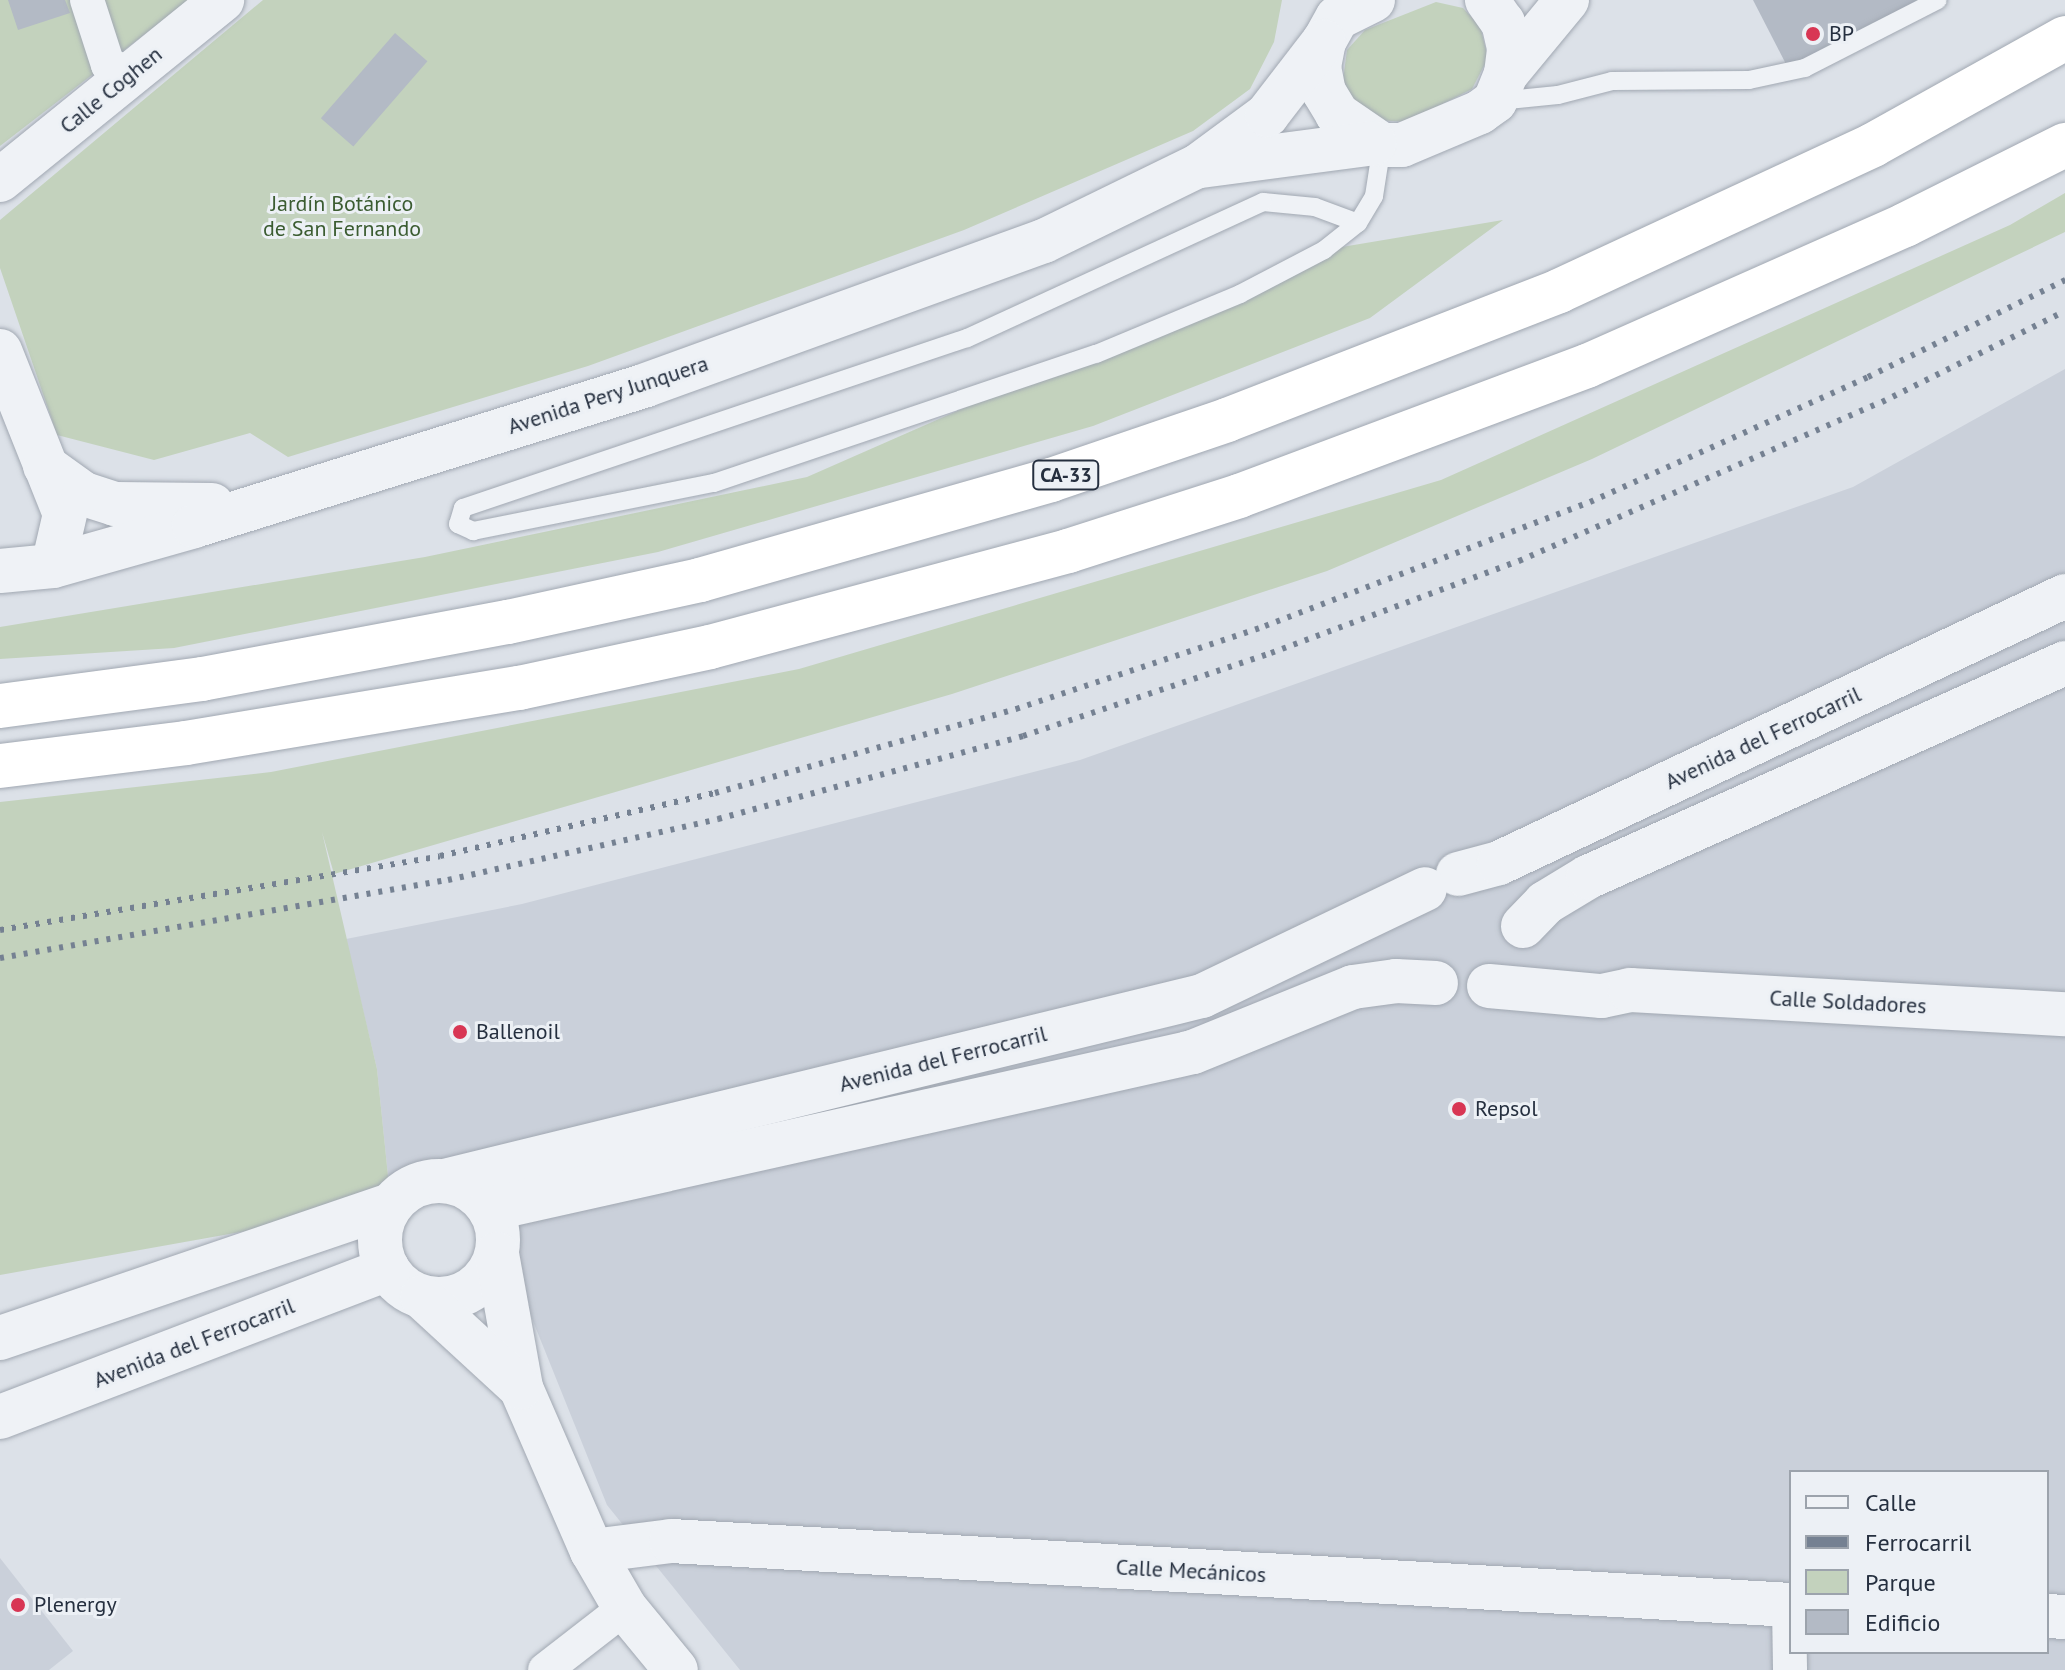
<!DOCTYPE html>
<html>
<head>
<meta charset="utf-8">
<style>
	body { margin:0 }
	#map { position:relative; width:2065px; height:1670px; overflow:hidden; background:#dce1e8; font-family:"PT Sans",sans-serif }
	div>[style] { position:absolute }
	.built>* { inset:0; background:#cad0da }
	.green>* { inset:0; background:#c3d2bd }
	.building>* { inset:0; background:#b3bac5; transform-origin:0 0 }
	.roads { filter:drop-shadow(0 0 2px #a1a8b2) drop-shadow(0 0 2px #a1a8b2) }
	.service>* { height:18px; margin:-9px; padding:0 9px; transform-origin:9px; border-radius:9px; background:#eff2f6 }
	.minor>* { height:34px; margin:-17px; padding:0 17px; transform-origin:17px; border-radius:17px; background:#eff2f6 }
	.tertiary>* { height:44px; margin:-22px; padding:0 22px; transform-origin:22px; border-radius:22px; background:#eff2f6 }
	.tertiary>.ring { margin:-22px; padding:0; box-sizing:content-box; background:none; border:44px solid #eff2f6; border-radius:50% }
	.motorway>* { height:44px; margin:-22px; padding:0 22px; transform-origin:22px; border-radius:22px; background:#fff }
	.rail>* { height:6px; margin-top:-3px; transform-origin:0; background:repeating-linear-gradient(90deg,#758192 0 4px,transparent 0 12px) }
	.dots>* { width:22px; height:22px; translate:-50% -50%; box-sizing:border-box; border:4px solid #ecf0f5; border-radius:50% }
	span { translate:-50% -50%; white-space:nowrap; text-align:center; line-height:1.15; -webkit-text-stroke:6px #ecf0f5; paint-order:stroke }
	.shield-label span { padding:2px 6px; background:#ecf0f5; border:2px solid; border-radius:6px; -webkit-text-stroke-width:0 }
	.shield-label { font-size:20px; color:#252f3f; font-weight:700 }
	.poi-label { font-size:22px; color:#252f3f }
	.left { translate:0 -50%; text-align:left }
	.street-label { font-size:22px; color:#252f3f }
	.park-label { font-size:22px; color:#3b5c31 }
	.legend { position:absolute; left:1789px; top:1470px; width:260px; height:184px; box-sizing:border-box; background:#ecf0f5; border:2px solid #9ca3ac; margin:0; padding:10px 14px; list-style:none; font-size:24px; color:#252f3f }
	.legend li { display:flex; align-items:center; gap:16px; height:40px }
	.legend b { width:40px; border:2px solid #9ca3ac }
</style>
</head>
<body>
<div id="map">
	<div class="built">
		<i style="clip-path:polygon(evenodd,2065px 369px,2065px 1670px,740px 1670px,607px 1505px,510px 1264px,444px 1181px,391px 1205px,377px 1069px,346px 939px,522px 904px,1080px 760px,1853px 487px,2065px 369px,1791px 1472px,2047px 1472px,2047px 1652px,1791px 1652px,1791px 1472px)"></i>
		<i style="clip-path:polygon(0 1558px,73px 1651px,49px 1670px,0 1670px)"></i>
	</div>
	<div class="green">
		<i style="clip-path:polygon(0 0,189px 0,0 146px)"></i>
		<i style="clip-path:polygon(263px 0,1282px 0,1274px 42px,1250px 89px,1193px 131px,964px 230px,588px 366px,288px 457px,250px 433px,154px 460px,57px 435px,0 268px,0 220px)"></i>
		<i style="clip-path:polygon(1436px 2px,1463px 8px,1480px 26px,1488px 58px,1472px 89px,1407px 122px,1377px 120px,1354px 104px,1343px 80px,1347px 50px,1365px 30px)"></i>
		<i style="clip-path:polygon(2065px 193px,2065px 232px,1592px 459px,1327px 571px,952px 694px,334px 874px,322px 832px,377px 1069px,391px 1205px,0 1275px,0 802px,271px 772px,799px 669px,1441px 480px,2010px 225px)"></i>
		<i style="clip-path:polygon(1503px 220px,1370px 318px,1093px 426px,658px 552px,174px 648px,0 659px,0 627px,425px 557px,807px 477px,1324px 250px)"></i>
	</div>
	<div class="building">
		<i style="clip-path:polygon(8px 0,65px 0,70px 13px,18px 30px)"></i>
		<i style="clip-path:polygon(1753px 0,1923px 0,1788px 68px)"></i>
		<i style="left:395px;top:33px;width:43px;height:113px;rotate:41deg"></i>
	</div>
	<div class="roads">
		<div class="service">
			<i style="left:1498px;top:101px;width:60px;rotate:-5.7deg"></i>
			<i style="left:1558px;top:95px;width:56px;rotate:-14.5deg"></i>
			<i style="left:1612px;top:81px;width:137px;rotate:-0.4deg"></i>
			<i style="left:1749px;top:80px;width:57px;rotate:-12.1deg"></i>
			<i style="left:1805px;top:68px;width:149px;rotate:-27.1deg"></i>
			<i style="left:1358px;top:223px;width:46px;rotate:-159.6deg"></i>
			<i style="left:1315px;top:207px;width:52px;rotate:-174.5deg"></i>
			<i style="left:1263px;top:202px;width:326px;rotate:155.3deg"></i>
			<i style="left:967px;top:338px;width:532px;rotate:161.36deg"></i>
			<i style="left:463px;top:508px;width:17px;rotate:107deg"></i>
			<i style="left:458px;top:524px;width:17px;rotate:25deg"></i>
			<i style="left:473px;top:531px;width:246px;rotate:-11.3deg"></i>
			<i style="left:714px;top:483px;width:403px;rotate:-18.7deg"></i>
			<i style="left:1096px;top:354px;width:156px;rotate:-22.6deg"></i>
			<i style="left:1240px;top:294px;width:95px;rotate:-27.6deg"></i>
			<i style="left:1324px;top:250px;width:43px;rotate:-38.5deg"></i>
			<i style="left:1358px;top:223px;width:31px;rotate:-59deg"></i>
			<i style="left:1374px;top:196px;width:52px;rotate:-81.1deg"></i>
		</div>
		<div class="minor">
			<i style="left:87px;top:0;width:68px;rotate:72.1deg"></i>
			<i style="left:108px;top:65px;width:27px;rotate:20deg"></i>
			<i style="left:1789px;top:1605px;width:65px;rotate:89.1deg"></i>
			<i style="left:545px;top:1670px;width:101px;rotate:-37.8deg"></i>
		</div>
		<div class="tertiary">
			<i style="left:1373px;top:0;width:40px;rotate:153.4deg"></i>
			<i style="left:1337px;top:18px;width:26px;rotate:119deg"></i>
			<i style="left:1324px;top:41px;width:26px;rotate:101deg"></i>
			<i style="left:1319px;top:67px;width:25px;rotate:79deg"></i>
			<i style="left:1324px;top:92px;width:26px;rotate:59deg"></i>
			<i style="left:1337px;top:114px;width:55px;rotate:34.6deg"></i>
			<i style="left:1382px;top:145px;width:20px"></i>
			<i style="left:1402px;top:145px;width:85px;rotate:-22.9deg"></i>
			<i style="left:1480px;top:112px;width:19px;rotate:-36deg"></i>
			<i style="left:1495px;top:101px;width:29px;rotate:-68deg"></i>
			<i style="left:1506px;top:74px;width:26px;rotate:-83deg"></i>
			<i style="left:1509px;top:48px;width:26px;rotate:-103deg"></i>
			<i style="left:1503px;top:23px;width:28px;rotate:-125deg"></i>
			<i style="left:1506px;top:74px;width:96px;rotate:-50.5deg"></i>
			<i style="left:1200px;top:166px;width:176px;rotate:-7.5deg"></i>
			<i style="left:0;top:180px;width:286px;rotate:-39deg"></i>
			<i style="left:0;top:351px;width:175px;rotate:68.3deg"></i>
			<i style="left:65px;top:514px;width:53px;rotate:103deg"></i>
			<i style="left:45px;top:466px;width:48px;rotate:35.7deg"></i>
			<i style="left:84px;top:494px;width:33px;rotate:18deg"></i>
			<i style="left:115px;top:504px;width:97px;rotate:0.6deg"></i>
			<i style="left:0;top:571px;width:53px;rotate:-5.4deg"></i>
			<i style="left:53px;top:566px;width:147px;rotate:-15.8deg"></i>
			<i style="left:194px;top:526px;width:473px;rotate:-17.3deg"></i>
			<i style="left:646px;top:385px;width:423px;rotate:-19.9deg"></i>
			<i style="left:1044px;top:241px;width:171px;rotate:-26deg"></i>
			<i style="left:1198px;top:166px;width:86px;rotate:-36.5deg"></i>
			<i style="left:1267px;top:115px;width:93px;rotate:-52.4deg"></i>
			<i style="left:1458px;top:874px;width:42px;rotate:-15deg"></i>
			<i style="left:1499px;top:863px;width:626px;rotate:-25.25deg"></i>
			<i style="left:1523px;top:926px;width:32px;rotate:-46deg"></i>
			<i style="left:1545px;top:903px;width:50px;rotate:-31.2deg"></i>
			<i style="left:1588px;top:877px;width:523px;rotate:-24.16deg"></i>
			<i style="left:1489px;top:986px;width:113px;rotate:5.1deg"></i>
			<i style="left:1602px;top:996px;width:29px;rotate:-12deg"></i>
			<i style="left:1630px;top:990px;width:436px;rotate:3.2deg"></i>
			<i class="ring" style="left:380px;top:1181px;width:74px;height:74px"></i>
			<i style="left:444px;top:1181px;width:780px;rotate:-13.72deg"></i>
			<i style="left:1202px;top:996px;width:247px;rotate:-25.6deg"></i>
			<i style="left:490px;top:1209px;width:720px;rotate:-12.59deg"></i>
			<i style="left:1193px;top:1052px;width:173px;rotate:-22.1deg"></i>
			<i style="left:1353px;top:987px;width:43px;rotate:-7.9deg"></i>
			<i style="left:1396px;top:981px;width:40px;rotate:2.9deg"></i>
			<i style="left:497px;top:1254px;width:136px;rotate:79.8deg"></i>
			<i style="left:521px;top:1388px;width:178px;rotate:66.5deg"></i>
			<i style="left:592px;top:1551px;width:66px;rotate:59.9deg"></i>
			<i style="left:625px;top:1608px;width:80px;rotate:50.6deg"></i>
			<i style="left:422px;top:1297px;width:134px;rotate:42.6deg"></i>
			<i style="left:0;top:1338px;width:413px;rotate:-18.8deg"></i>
			<i style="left:0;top:1417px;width:415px;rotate:-20.9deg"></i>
			<i style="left:592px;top:1551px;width:80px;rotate:-7.2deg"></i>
			<i style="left:671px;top:1541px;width:1122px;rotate:3.27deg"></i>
			<i style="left:2047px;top:1616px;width:18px;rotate:3deg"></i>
		</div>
		<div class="motorway">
			<i style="left:0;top:706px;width:204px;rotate:-7.6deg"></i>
			<i style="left:202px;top:679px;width:311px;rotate:-10.6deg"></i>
			<i style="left:508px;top:622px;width:197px;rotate:-12.3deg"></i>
			<i style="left:700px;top:580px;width:365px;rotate:-15.9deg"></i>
			<i style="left:1051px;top:480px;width:186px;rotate:-18.8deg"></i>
			<i style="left:1227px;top:420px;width:356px;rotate:-21.2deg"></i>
			<i style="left:1559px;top:291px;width:346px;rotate:-24.9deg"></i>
			<i style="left:1873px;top:145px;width:220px;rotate:-29.1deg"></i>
			<i style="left:0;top:766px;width:187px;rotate:-7deg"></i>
			<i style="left:186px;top:743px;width:338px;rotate:-9.4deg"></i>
			<i style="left:519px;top:688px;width:195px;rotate:-12.1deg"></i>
			<i style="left:710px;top:647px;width:371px;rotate:-15deg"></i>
			<i style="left:1068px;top:551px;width:180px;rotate:-17.8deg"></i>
			<i style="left:1239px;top:496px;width:371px;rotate:-20.5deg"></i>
			<i style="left:1587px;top:366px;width:348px;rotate:-23.9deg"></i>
			<i style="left:1905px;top:225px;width:179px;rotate:-26.6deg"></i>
		</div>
	</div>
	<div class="rail">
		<i style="left:0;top:930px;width:446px;rotate:-9.5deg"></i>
		<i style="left:440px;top:856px;width:282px;rotate:-12.9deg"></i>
		<i style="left:715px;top:793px;width:313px;rotate:-15.6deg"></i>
		<i style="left:1016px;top:709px;width:262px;rotate:-18.4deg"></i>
		<i style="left:1265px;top:626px;width:348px;rotate:-20.9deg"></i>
		<i style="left:1590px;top:502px;width:305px;rotate:-24.2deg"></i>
		<i style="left:1868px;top:377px;width:220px;rotate:-26.2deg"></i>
		<i style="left:0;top:958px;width:455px;rotate:-9.9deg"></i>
		<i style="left:448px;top:880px;width:277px;rotate:-12.7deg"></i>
		<i style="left:718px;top:819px;width:316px;rotate:-15.2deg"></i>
		<i style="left:1023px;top:736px;width:262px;rotate:-18.5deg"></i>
		<i style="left:1271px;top:653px;width:265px;rotate:-20.4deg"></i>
		<i style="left:1519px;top:561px;width:396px;rotate:-23.7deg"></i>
		<i style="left:1882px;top:402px;width:204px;rotate:-26.4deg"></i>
	</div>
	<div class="dots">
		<i style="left:1813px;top:34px;background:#d83654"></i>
		<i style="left:460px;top:1032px;background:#d83654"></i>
		<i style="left:1459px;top:1109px;background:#d83654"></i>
		<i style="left:18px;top:1605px;background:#d83654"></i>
	</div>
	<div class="shield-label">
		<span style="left:1066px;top:475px">CA-33</span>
	</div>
	<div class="poi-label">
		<span class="left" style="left:1829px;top:34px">BP</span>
		<span class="left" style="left:476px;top:1032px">Ballenoil</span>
		<span class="left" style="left:1475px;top:1109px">Repsol</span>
		<span class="left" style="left:34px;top:1605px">Plenergy</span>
	</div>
	<div class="street-label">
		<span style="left:111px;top:90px;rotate:-39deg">Calle Coghen</span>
		<span style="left:608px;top:395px;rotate:-18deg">Avenida Pery Junquera</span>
		<span style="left:1763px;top:738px;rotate:-25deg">Avenida del Ferrocarril</span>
		<span style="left:1848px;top:1002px;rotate:3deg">Calle Soldadores</span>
		<span style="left:943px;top:1059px;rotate:-14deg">Avenida del Ferrocarril</span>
		<span style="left:194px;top:1343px;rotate:-21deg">Avenida del Ferrocarril</span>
		<span style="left:1191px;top:1571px;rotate:3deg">Calle Mecánicos</span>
	</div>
	<div class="park-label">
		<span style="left:342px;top:216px">Jardín Botánico<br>de San Fernando</span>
	</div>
	<ul class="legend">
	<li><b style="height:10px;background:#eff2f6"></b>Calle</li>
	<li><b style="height:10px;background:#758192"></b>Ferrocarril</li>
	<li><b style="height:22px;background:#c3d2bd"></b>Parque</li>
	<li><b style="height:22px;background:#b3bac5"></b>Edificio</li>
	</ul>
</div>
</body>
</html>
